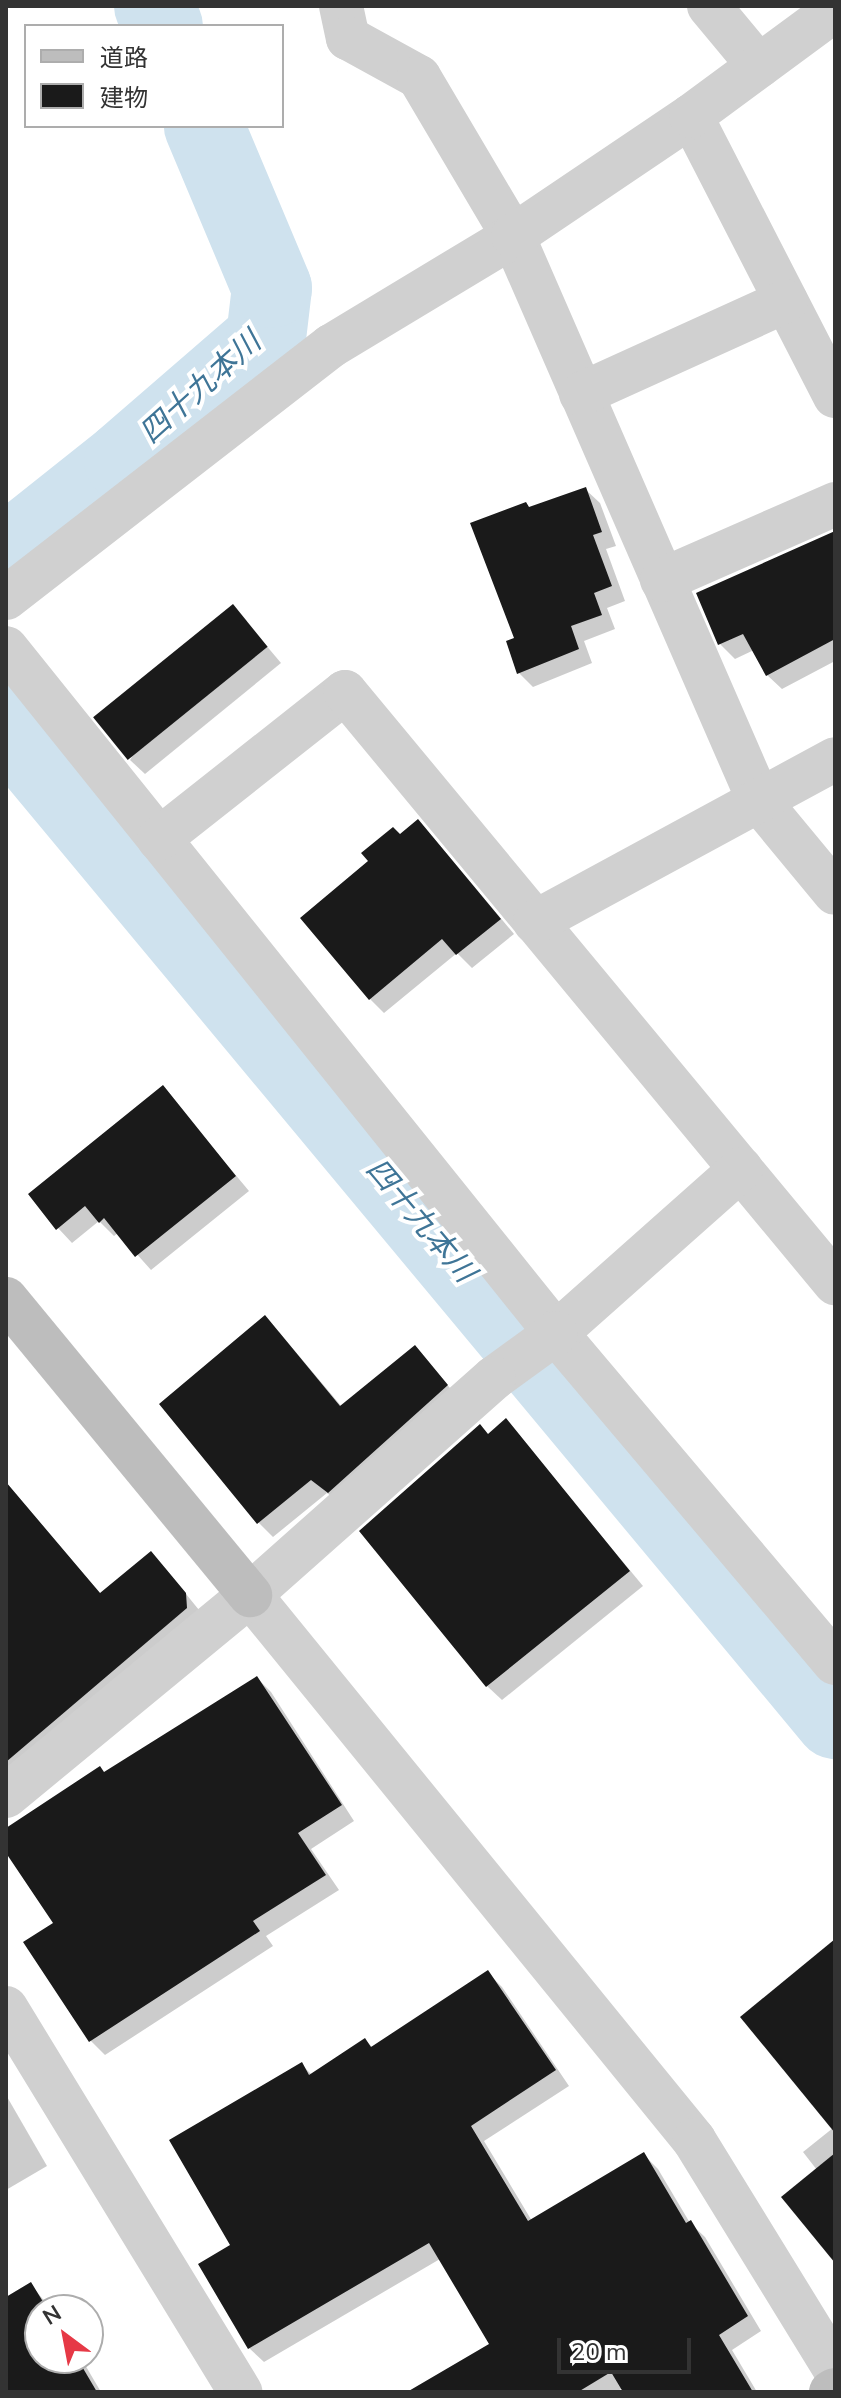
<!DOCTYPE html>
<html>
<head>
<meta charset="utf-8">
<style>
	body { margin:0 }
	#map { position:relative; width:841px; height:2398px; overflow:hidden; background:#fff; font-family:"Nunito Sans","Noto Sans JP",sans-serif }
	div>[style] { position:absolute }
	.shadow>* { inset:0; background:#0003 }
	.river>* { height:80px; margin:-40px; padding:0 40px; transform-origin:40px; border-radius:40px; background:#cfe2ee }
	.building>* { inset:0; background:#1a1a1a; transform-origin:0 0 }
	.street>* { height:44px; margin:-22px; padding:0 22px; transform-origin:22px; border-radius:22px; background:#d0d0d0 }
	.secondary>* { height:44px; margin:-22px; padding:0 22px; transform-origin:22px; border-radius:22px; background:#bdbdbd }
	span { translate:-50% -50%; white-space:nowrap; text-align:center; line-height:1.15; -webkit-text-stroke:8px #fff; paint-order:stroke }
	.water-label { font-size:30px; color:#3f7597; font-style:italic }
	.frame { position:absolute; inset:0; border:8px solid #333; pointer-events:none }
	.legend { position:absolute; left:24px; top:24px; width:260px; height:104px; box-sizing:border-box; background:#fff; border:2px solid #adadad; margin:0; padding:10px 14px; list-style:none; font-size:24px; color:#333 }
	.legend li { display:flex; align-items:center; gap:16px; height:40px }
	.legend b { width:40px; border:2px solid #adadad }
	.north { position:absolute; left:24px; top:2294px; width:80px; height:80px; box-sizing:border-box; background:#fff; border:2px solid #adadad; border-radius:50%; rotate:328deg; font-size:22px; font-weight:700; line-height:32px; text-align:center; color:#333 }
	.north::after { content:''; display:block; margin:auto; width:28px; height:36px; background:#e63946; clip-path:polygon(50% 0,100% 100%,50% 72%,0 100%) }
	.scale { position:absolute; left:557px; top:2338px; width:134px; height:36px; box-sizing:border-box; border:4px solid #333; border-top:0; padding-left:10px; font-size:24px; line-height:28px; white-space:nowrap; color:#333; -webkit-text-stroke:6px #fff; paint-order:stroke }
</style>
</head>
<body>
<div id="map">
	<div class="shadow">
		<i style="clip-path:polygon(585px 489px,600px 503px,616px 546px,606px 549px,625px 601px,607px 608px,615px 629px,584px 641px,592px 663px,533px 687px,519px 673px,516px 639px,531px 509px)"></i>
		<i style="clip-path:polygon(835px 533px,835px 661px,782px 689px,767px 675px,754px 650px,735px 659px,720px 644px,698px 594px)"></i>
		<i style="clip-path:polygon(233px 606px,281px 663px,145px 774px,130px 760px)"></i>
		<i style="clip-path:polygon(432px 836px,514px 934px,472px 968px,457px 953px,384px 1013px,370px 999px)"></i>
		<i style="clip-path:polygon(163px 1088px,249px 1191px,151px 1270px,118px 1233px,114px 1236px,99px 1221px,72px 1243px,58px 1228px)"></i>
		<i style="clip-path:polygon(279px 1332px,342px 1407px,415px 1347px,461px 1401px,343px 1506px,327px 1493px,273px 1537px,258px 1522px)"></i>
		<i style="clip-path:polygon(506px 1421px,643px 1586px,502px 1700px,487px 1686px,489px 1436px)"></i>
		<i style="clip-path:polygon(17px 1497px,101px 1594px,165px 1568px,199px 1610px,18px 1778px,6px 1767px,6px 1503px)"></i>
		<i style="clip-path:polygon(257px 1678px,271px 1692px,354px 1821px,311px 1849px,339px 1890px,266px 1936px,273px 1946px,105px 2055px,91px 2041px,26px 1943px,55px 1923px,6px 1849px,6px 1843px,105px 1774px)"></i>
		<i style="clip-path:polygon(835px 1941px,835px 2252px,817px 2170px,803px 2152px,833px 2128px)"></i>
		<i style="clip-path:polygon(487px 1972px,502px 1987px,569px 2086px,484px 2141px,532px 2221px,643px 2154px,658px 2169px,690px 2223px,705px 2237px,761px 2331px,732px 2350px,757px 2392px,625px 2392px,623px 2388px,616px 2392px,413px 2392px,492px 2345px,440px 2259px,264px 2362px,249px 2348px,233px 2246px,302px 2065px,312px 2075px,365px 2040px,373px 2048px)"></i>
		<i style="clip-path:polygon(6px 2095px,47px 2166px,6px 2190px)"></i>
		<i style="clip-path:polygon(31px 2285px,52px 2310px,40px 2310px,40px 2358px,81px 2358px,101px 2392px,6px 2392px,6px 2300px)"></i>
	</div>
	<div class="river">
		<i style="left:154px;top:6px;width:22px;rotate:66deg"></i>
		<i style="left:6px;top:555px;width:151px;rotate:-38.5deg"></i>
		<i style="left:124px;top:461px;width:188px;rotate:-40.9deg"></i>
		<i style="left:266px;top:338px;width:50px;rotate:-83.2deg"></i>
		<i style="left:272px;top:288px;width:176px;rotate:-112.8deg"></i>
		<i style="left:6px;top:723px;width:1296px;rotate:50.23deg"></i>
	</div>
	<div class="building">
		<i style="clip-path:polygon(586px 487px,602px 532px,593px 535px,612px 586px,594px 593px,602px 615px,571px 626px,579px 649px,517px 674px,506px 641px,514px 638px,470px 523px,526px 502px,529px 507px)"></i>
		<i style="clip-path:polygon(835px 531px,835px 639px,766px 676px,743px 634px,718px 645px,696px 593px)"></i>
		<i style="left:233px;top:604px;width:55px;height:180px;rotate:51deg"></i>
		<i style="clip-path:polygon(418px 819px,501px 919px,456px 955px,442px 939px,369px 1000px,300px 918px,368px 861px,361px 853px,393px 827px,400px 834px)"></i>
		<i style="clip-path:polygon(163px 1085px,236px 1176px,135px 1257px,104px 1218px,99px 1223px,85px 1206px,56px 1230px,28px 1194px)"></i>
		<i style="clip-path:polygon(265px 1315px,340px 1406px,415px 1345px,448px 1385px,328px 1493px,311px 1480px,257px 1524px,159px 1404px)"></i>
		<i style="clip-path:polygon(506px 1418px,630px 1571px,486px 1687px,359px 1531px,480px 1424px,488px 1434px)"></i>
		<i style="clip-path:polygon(6px 1482px,100px 1593px,151px 1551px,186px 1593px,187px 1608px,6px 1762px)"></i>
		<i style="clip-path:polygon(257px 1676px,342px 1805px,298px 1833px,326px 1875px,253px 1921px,260px 1931px,89px 2042px,23px 1942px,53px 1923px,6px 1853px,6px 1828px,100px 1766px,104px 1772px)"></i>
		<i style="clip-path:polygon(835px 1939px,835px 2133px,740px 2017px)"></i>
		<i style="clip-path:polygon(488px 1970px,556px 2070px,471px 2126px,528px 2221px,644px 2152px,686px 2223px,691px 2220px,748px 2316px,719px 2335px,753px 2392px,623px 2392px,611px 2372px,578px 2392px,407px 2392px,489px 2344px,429px 2243px,248px 2349px,198px 2264px,230px 2245px,169px 2140px,302px 2062px,309px 2075px,365px 2038px,371px 2047px)"></i>
		<i style="clip-path:polygon(835px 2153px,835px 2263px,781px 2197px)"></i>
		<i style="clip-path:polygon(31px 2282px,48px 2310px,40px 2310px,40px 2358px,77px 2358px,97px 2392px,6px 2392px,6px 2297px)"></i>
	</div>
	<div class="street">
		<i style="left:341px;top:6px;width:33px;rotate:78deg"></i>
		<i style="left:348px;top:38px;width:81px;rotate:28.8deg"></i>
		<i style="left:419px;top:77px;width:185px;rotate:59.4deg"></i>
		<i style="left:513px;top:236px;width:616px;rotate:66.47deg"></i>
		<i style="left:759px;top:801px;width:119px;rotate:50.4deg"></i>
		<i style="left:709px;top:6px;width:78px;rotate:50.2deg"></i>
		<i style="left:691px;top:116px;width:315px;rotate:62.8deg"></i>
		<i style="left:581px;top:394px;width:225px;rotate:-24.4deg"></i>
		<i style="left:662px;top:580px;width:189px;rotate:-23.7deg"></i>
		<i style="left:6px;top:598px;width:411px;rotate:-37.8deg"></i>
		<i style="left:331px;top:346px;width:213px;rotate:-31.1deg"></i>
		<i style="left:513px;top:236px;width:215px;rotate:-34deg"></i>
		<i style="left:691px;top:116px;width:179px;rotate:-36.4deg"></i>
		<i style="left:6px;top:648px;width:878px;rotate:51.24deg"></i>
		<i style="left:556px;top:1333px;width:432px;rotate:49.8deg"></i>
		<i style="left:159px;top:839px;width:237px;rotate:-38.3deg"></i>
		<i style="left:345px;top:692px;width:768px;rotate:50.34deg"></i>
		<i style="left:535px;top:922px;width:341px;rotate:-28.5deg"></i>
		<i style="left:741px;top:1169px;width:247px;rotate:138.4deg"></i>
		<i style="left:556px;top:1333px;width:77px;rotate:144deg"></i>
		<i style="left:494px;top:1378px;width:327px;rotate:138.4deg"></i>
		<i style="left:250px;top:1595px;width:703px;rotate:50.83deg"></i>
		<i style="left:694px;top:2140px;width:269px;rotate:58.4deg"></i>
		<i style="left:6px;top:1796px;width:316px;rotate:-39.5deg"></i>
		<i style="left:6px;top:2008px;width:450px;rotate:58.6deg"></i>
	</div>
	<div class="secondary">
		<i style="left:6px;top:1299px;width:384px;rotate:50.5deg"></i>
		<i style="left:831px;top:2392px;width:4px;rotate:-27deg"></i>
	</div>
	<div class="water-label">
		<span style="left:201px;top:388px;rotate:-42deg">四十九本川</span>
		<span style="left:420px;top:1221px;rotate:50deg">四十九本川</span>
	</div>
	<div class="frame"></div>
	<ul class="legend">
	<li><b style="height:10px;background:#bdbdbd"></b>道路</li>
	<li><b style="height:22px;background:#1a1a1a"></b>建物</li>
	</ul>
	<div class="north">N</div>
	<div class="scale">20 m</div>
</div>
</body>
</html>
